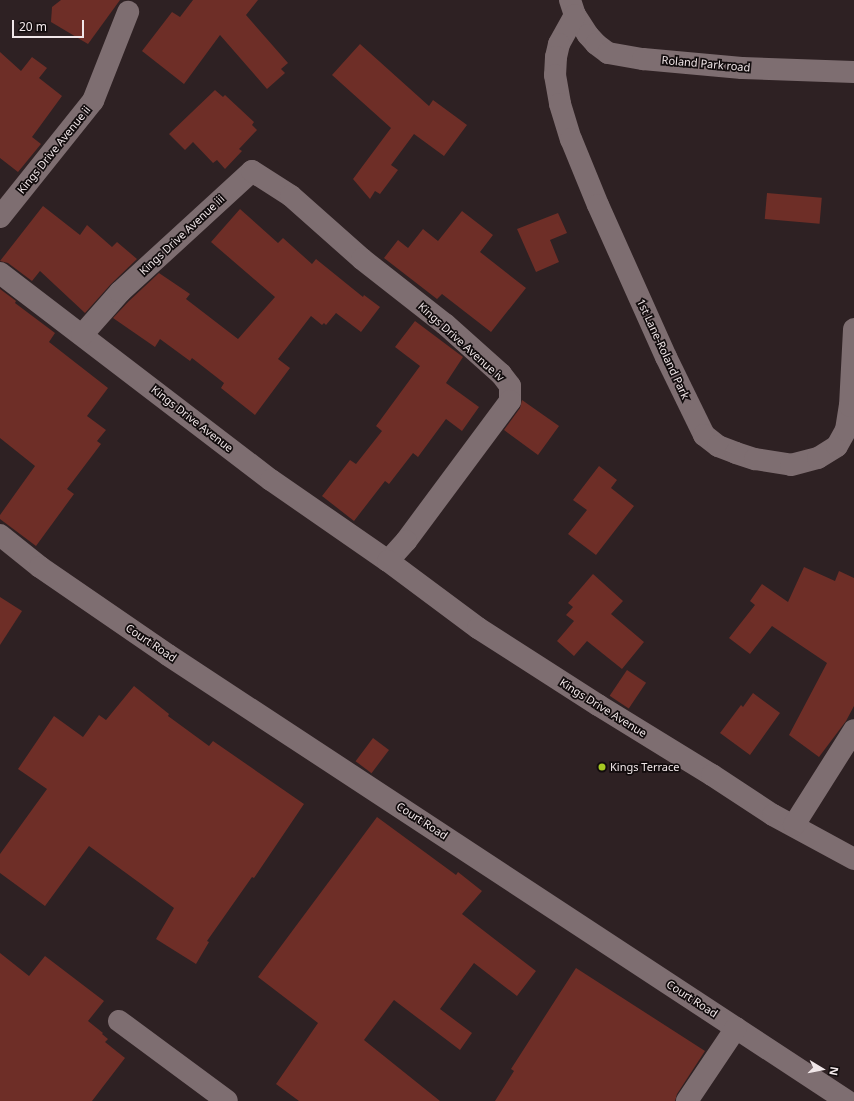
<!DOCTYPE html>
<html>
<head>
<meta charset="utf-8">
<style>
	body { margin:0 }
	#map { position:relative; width:854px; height:1101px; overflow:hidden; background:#2e2123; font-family:"Noto Sans",sans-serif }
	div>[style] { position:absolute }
	.building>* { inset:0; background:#6e2e27; transform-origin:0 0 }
	.street>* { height:22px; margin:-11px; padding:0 11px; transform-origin:11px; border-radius:11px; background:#7e6e71 }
	.dots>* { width:11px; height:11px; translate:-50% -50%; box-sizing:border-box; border:2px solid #120c0d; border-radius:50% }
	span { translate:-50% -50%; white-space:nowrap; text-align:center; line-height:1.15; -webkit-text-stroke:3.5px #120c0d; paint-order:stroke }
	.street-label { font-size:11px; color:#f1e7e9 }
	.poi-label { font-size:11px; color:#f1e7e9 }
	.left { translate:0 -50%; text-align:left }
	.north { position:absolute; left:802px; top:1049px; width:40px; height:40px; -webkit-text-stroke:3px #120c0d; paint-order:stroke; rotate:100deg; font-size:11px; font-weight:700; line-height:16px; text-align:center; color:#f1e7e9 }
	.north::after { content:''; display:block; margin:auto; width:14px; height:18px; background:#f1e7e9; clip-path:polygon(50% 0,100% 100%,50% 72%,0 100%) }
	.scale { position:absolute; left:12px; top:20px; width:72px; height:18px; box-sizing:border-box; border:2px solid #f1e7e9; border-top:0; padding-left:5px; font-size:12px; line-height:14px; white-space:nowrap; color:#f1e7e9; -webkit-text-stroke:3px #120c0d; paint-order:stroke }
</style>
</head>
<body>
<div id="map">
	<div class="building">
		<i style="clip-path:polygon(61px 0,120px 0,88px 44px,51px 22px,52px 7px)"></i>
		<i style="clip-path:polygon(193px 0,258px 0,246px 15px,288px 63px,281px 69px,285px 73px,267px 89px,220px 35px,184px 84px,142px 51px,172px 12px,180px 17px)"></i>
		<i style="clip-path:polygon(360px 44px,429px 106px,433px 100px,467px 125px,444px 156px,414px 134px,391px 165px,398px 170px,380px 194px,375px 191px,370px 199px,353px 179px,391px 128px,332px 75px)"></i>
		<i style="clip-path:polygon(0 52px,21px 71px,32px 57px,47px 68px,39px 78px,62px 96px,32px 137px,41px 144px,18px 172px,0 158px)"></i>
		<i style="clip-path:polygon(215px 90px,223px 97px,225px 95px,254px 122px,252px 125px,257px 130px,239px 149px,242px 151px,225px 169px,217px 160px,213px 163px,193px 142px,185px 150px,169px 134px)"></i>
		<i style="left:767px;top:193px;width:55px;height:26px;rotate:5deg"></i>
		<i style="clip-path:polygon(43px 206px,80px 235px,87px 225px,112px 247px,117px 242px,137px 259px,111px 284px,85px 313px,40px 271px,32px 281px,8px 263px,0 261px)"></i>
		<i style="clip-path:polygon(240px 209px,278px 243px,283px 238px,312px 264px,316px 259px,363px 297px,364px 295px,380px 307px,361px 332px,336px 313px,326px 325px,324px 323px,322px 325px,311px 316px,278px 359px,290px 368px,255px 415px,221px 388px,224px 383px,192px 358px,190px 361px,160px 339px,155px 347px,113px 318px,129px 301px,159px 273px,190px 294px,186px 299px,238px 339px,275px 297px,211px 242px)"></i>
		<i style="clip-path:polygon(462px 211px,493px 235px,480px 252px,526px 288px,491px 332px,442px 294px,437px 299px,384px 258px,398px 240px,408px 248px,423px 229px,438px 241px)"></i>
		<i style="clip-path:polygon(558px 213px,567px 233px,550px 240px,559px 262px,536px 272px,517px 229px)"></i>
		<i style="clip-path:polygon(0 289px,16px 301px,15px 303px,55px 333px,49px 342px,108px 388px,87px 416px,106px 430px,97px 441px,101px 444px,67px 489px,74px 494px,36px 546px,0 519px,0 515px,35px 466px,0 438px)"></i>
		<i style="clip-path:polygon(415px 321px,463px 357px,446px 383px,479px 407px,462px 431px,446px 419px,418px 457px,413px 453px,389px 484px,385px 481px,354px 521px,322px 496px,350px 460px,356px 464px,382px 431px,376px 426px,420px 366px,395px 347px)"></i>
		<i style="clip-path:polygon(522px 400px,559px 426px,538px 455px,504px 430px,520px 408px)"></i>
		<i style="clip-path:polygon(599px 466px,617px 480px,611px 488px,634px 506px,596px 555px,568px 534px,587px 510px,573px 500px)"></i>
		<i style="clip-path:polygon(804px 567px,835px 581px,839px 571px,854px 578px,854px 706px,846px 721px,819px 757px,789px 735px,827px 663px,772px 626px,750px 654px,729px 638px,755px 605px,750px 601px,762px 584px,788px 602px)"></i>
		<i style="clip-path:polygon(593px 574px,623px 601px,611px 614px,644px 642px,622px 669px,587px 641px,574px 656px,557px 641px,574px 621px,566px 615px,573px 607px,568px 603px)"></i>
		<i style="clip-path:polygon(0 597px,22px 611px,0 645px)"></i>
		<i style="left:627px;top:670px;width:23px;height:31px;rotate:34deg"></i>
		<i style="clip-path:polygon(134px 686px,169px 714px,168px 716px,209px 746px,213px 741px,304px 804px,254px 878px,252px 877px,207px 941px,209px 942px,196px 964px,156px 939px,174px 908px,89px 846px,45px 906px,0 873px,0 854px,47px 789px,18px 769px,54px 716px,83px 737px,99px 715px,106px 720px)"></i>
		<i style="clip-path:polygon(753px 693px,780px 713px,750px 755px,720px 733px,741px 705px,743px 707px)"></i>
		<i style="left:373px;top:738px;width:20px;height:29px;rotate:37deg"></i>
		<i style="clip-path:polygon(377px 817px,456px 875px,458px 872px,482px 891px,462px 914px,536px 971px,517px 996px,474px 963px,440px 1009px,472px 1033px,460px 1050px,394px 1000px,364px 1040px,440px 1101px,299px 1101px,276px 1084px,318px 1023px,258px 977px)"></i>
		<i style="clip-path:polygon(0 953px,29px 976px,45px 956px,104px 1001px,88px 1021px,103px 1033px,102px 1034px,108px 1039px,105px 1042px,125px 1058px,92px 1101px,0 1101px)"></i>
		<i style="clip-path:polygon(576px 968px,705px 1051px,677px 1094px,675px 1101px,495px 1101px,514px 1071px,511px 1069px)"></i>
	</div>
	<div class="street">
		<i style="left:570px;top:0;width:16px;rotate:72deg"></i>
		<i style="left:575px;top:15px;width:24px;rotate:57deg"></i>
		<i style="left:588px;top:35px;width:12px;rotate:48deg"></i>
		<i style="left:596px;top:44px;width:15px;rotate:37deg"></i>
		<i style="left:608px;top:53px;width:36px;rotate:10deg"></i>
		<i style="left:643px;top:59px;width:99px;rotate:5.2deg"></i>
		<i style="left:742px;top:68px;width:112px;rotate:2deg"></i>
		<i style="left:575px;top:15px;width:33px;rotate:119deg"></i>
		<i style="left:559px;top:44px;width:13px;rotate:103deg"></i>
		<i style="left:556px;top:57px;width:18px;rotate:93deg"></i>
		<i style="left:555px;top:75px;width:29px;rotate:80deg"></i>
		<i style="left:560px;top:104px;width:37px;rotate:73deg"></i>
		<i style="left:571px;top:139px;width:71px;rotate:67.8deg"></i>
		<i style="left:598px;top:205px;width:167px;rotate:65.9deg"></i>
		<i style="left:666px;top:357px;width:87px;rotate:64deg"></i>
		<i style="left:704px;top:435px;width:18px;rotate:38deg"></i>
		<i style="left:718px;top:446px;width:19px;rotate:21deg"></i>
		<i style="left:736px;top:453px;width:20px;rotate:18deg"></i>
		<i style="left:755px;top:459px;width:36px;rotate:9deg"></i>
		<i style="left:791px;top:465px;width:28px;rotate:-15deg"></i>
		<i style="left:818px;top:458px;width:22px;rotate:-32deg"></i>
		<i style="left:837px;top:446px;width:18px;rotate:-61deg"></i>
		<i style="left:846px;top:430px;width:24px;rotate:-81deg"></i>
		<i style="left:850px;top:406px;width:77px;rotate:-87deg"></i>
		<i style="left:0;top:217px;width:149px;rotate:-51.3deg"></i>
		<i style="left:93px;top:101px;width:96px;rotate:-68.5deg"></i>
		<i style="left:0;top:273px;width:341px;rotate:37.4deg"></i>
		<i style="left:271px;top:480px;width:142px;rotate:34.7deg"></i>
		<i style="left:82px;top:335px;width:57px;rotate:-48.5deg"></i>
		<i style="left:120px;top:292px;width:179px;rotate:-42.5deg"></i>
		<i style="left:252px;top:171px;width:46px;rotate:32.7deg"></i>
		<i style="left:291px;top:196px;width:95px;rotate:41.6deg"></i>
		<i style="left:362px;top:259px;width:105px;rotate:38.1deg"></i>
		<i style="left:445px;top:324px;width:75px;rotate:41.8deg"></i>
		<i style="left:501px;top:374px;width:15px;rotate:53deg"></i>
		<i style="left:510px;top:386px;width:15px;rotate:90deg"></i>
		<i style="left:510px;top:401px;width:174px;rotate:126.6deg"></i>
		<i style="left:406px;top:541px;width:27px;rotate:132deg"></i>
		<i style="left:388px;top:561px;width:112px;rotate:36.7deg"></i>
		<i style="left:478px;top:628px;width:143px;rotate:32.7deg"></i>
		<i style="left:598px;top:705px;width:134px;rotate:31.6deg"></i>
		<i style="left:712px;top:775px;width:73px;rotate:33.3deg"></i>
		<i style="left:773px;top:815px;width:92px;rotate:28.5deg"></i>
		<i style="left:0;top:535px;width:51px;rotate:38.7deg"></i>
		<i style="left:40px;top:567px;width:155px;rotate:34.5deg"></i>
		<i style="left:168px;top:655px;width:812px;rotate:33.3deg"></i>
		<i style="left:794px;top:825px;width:112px;rotate:-57.7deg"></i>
		<i style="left:119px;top:1021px;width:134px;rotate:36.5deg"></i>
		<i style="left:687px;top:1101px;width:88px;rotate:-56.1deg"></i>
	</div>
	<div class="dots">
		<i style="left:602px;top:767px;background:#a5c822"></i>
	</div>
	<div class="street-label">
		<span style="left:706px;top:64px;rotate:5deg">Roland Park road</span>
		<span style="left:54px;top:150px;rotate:-51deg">Kings Drive Avenue ii</span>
		<span style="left:182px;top:235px;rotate:-43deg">Kings Drive Avenue iii</span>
		<span style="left:461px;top:342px;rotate:42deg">Kings Drive Avenue iv</span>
		<span style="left:663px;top:349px;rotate:65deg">1st Lane-Roland Park</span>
		<span style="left:192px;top:419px;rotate:38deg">Kings Drive Avenue</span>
		<span style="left:151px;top:643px;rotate:34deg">Court Road</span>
		<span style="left:603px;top:708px;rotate:32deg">Kings Drive Avenue</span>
		<span style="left:422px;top:821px;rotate:33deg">Court Road</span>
		<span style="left:692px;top:999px;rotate:33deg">Court Road</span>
	</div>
	<div class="poi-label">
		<span class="left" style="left:610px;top:767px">Kings Terrace</span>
	</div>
	<div class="north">N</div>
	<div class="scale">20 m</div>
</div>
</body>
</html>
